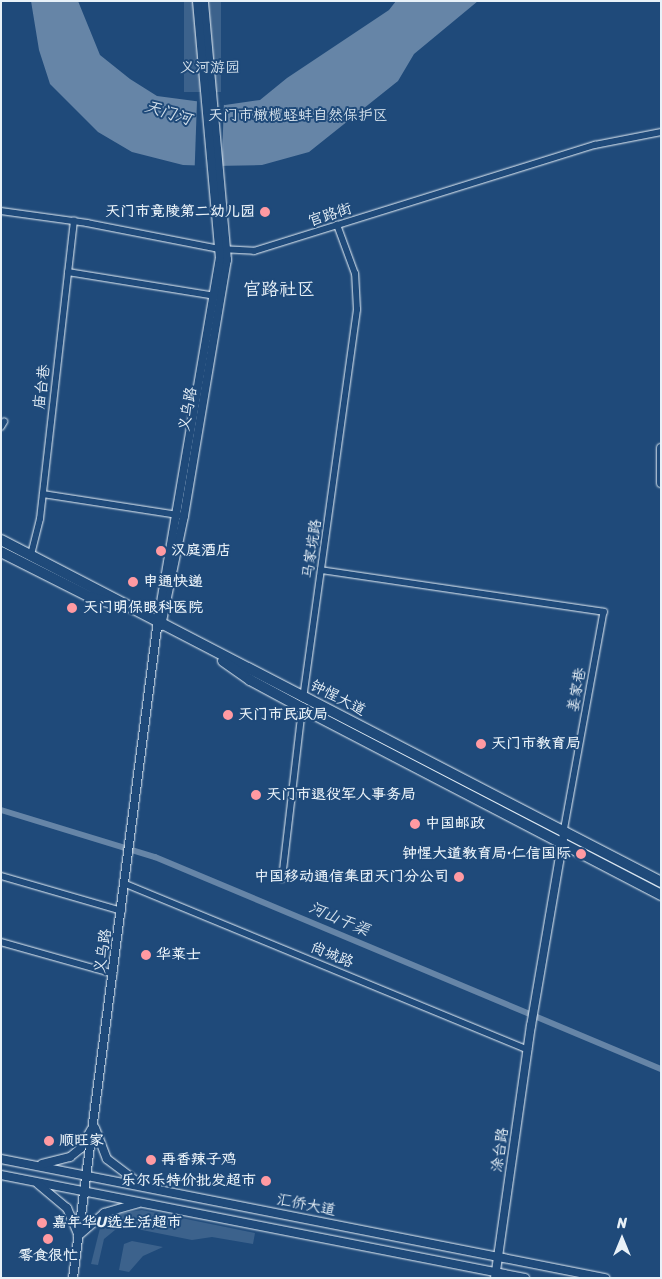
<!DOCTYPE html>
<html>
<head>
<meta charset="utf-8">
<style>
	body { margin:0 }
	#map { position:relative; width:662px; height:1279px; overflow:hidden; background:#1f4a7a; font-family:Sriracha,"LXGW WenKai TC",sans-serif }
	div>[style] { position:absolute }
	.green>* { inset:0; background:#3c628c; transform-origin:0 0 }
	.water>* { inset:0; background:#6685a7 }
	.pier>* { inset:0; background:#1f4a7a; transform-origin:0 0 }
	.canal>* { height:6px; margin:-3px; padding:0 3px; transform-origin:3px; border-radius:3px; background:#6685a7 }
	.roads { filter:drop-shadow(0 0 1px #e8f1f8) drop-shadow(0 0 1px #e8f1f8) }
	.street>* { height:5.5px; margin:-2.75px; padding:0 2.75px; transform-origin:2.75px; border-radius:2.75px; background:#1f4a7a }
	.secondary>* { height:8px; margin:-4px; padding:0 4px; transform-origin:4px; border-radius:4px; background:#1f4a7a }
	.highway>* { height:10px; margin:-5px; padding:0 5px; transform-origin:5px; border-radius:5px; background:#1f4a7a }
	.dots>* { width:14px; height:14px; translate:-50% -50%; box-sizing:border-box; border:2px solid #1f4a7a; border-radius:50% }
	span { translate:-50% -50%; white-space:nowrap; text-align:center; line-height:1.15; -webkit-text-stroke:4px #1f4a7a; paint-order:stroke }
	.park-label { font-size:15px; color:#d7e3ed }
	.poi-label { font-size:15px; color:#e8f1f8; font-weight:700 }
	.right { translate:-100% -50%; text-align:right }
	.left { translate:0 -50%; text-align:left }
	.street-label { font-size:15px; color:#e8f1f8 }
	.water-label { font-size:16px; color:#d4e1ec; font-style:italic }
	.quarter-label { font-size:18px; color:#e8f1f8 }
	.frame { position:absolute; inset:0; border:2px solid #e8f1f8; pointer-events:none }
	.north { position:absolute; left:597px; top:1214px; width:50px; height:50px; -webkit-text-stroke:4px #1f4a7a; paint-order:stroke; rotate:0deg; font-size:14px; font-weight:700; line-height:20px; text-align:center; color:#e8f1f8 }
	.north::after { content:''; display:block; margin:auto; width:18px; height:22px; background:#e8f1f8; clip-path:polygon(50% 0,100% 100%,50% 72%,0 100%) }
</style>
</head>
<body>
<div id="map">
	<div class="green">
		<i style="left:184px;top:1px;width:37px;height:91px"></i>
		<i style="clip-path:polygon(142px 1210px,255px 1233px,253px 1244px,212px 1237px,192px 1240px,127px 1227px,115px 1230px,104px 1239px,98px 1265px,91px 1264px,100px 1228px,117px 1214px)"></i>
		<i style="clip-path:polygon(132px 1241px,163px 1247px,143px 1256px,129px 1272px,119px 1270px,124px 1244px)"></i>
	</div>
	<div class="water">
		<i style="clip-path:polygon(31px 1px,78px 1px,100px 55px,130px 79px,157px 96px,225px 105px,260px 100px,287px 78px,389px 10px,396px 1px,478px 1px,414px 54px,398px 81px,309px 152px,262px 165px,214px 166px,183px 165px,132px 152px,98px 132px,50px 84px,39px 50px)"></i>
	</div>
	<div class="pier">
		<i style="left:197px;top:101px;width:27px;height:67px;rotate:2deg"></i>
	</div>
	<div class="canal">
		<i style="left:1px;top:810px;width:161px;rotate:17deg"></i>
		<i style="left:155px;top:857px;width:549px;rotate:22.73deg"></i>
	</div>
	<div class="roads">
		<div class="street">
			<i style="left:1px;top:211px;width:87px;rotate:7.9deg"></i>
			<i style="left:87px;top:223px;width:136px;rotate:11.1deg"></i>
			<i style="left:220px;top:249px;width:34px;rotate:3deg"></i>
			<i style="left:254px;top:251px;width:357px;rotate:-17.3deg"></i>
			<i style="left:595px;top:145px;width:67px;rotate:-11.1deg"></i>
			<i style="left:68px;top:272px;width:151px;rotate:9.2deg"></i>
			<i style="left:1px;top:427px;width:6px;rotate:-59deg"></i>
			<i style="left:43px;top:494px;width:138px;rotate:8.8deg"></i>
			<i style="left:31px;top:555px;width:37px;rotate:-76deg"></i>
			<i style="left:40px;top:519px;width:300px;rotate:-83.5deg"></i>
			<i style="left:321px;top:570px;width:286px;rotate:8.4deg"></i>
			<i style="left:604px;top:612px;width:224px;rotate:100.3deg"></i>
			<i style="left:303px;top:699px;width:393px;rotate:-82.1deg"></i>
			<i style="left:357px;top:310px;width:36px;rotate:-93deg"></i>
			<i style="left:355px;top:274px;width:52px;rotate:-110.2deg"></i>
			<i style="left:1px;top:876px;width:126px;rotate:16.1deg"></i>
			<i style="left:282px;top:879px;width:172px;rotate:-83.3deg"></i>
			<i style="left:126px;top:884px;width:435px;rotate:22.4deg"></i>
			<i style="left:1px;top:942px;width:117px;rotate:15.8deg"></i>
		</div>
		<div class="secondary">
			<i style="left:661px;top:448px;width:35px;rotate:90deg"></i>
			<i style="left:161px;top:626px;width:112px;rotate:-78.2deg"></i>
			<i style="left:184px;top:516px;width:260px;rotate:-80.5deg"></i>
			<i style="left:227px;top:260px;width:260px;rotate:-95.1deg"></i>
			<i style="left:95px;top:1128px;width:33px;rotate:69deg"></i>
			<i style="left:107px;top:1159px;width:40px;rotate:37deg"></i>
			<i style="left:1px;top:1159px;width:616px;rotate:11.15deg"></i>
			<i style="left:42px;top:1164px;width:29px;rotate:-14deg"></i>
			<i style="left:70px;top:1157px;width:14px;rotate:-39deg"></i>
			<i style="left:81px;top:1148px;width:21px;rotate:-61deg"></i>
			<i style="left:1px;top:1175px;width:534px;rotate:11.12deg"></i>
			<i style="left:38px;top:1184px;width:38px;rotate:40deg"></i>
			<i style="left:67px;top:1208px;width:28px;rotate:67deg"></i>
			<i style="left:78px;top:1236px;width:35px;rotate:-41deg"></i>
			<i style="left:104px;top:1213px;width:35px;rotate:-16deg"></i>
			<i style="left:73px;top:1278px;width:663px;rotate:-82.64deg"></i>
			<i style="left:158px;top:620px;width:366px;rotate:-80.3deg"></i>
			<i style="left:220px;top:259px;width:259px;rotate:-95.1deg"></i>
			<i style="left:495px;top:1278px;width:255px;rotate:-81.9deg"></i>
			<i style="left:531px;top:1026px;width:197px;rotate:-80.3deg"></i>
		</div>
		<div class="highway">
			<i style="left:1px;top:540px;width:743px;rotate:27.39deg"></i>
			<i style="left:1px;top:552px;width:100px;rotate:26.8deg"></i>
			<i style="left:90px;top:597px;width:22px;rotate:16deg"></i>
			<i style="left:223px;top:661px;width:33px;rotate:35deg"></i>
			<i style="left:250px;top:680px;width:59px;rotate:28.3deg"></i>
			<i style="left:302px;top:708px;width:405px;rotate:27.5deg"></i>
		</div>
	</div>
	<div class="dots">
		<i style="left:265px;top:212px;background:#ff9aa2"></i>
		<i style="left:161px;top:551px;background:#ff9aa2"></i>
		<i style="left:133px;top:582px;background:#ff9aa2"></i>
		<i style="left:72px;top:608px;background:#ff9aa2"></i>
		<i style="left:228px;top:715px;background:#ff9aa2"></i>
		<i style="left:481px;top:744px;background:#ff9aa2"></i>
		<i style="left:256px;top:795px;background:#ff9aa2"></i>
		<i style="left:415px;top:824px;background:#ff9aa2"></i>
		<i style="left:581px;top:854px;background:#ff9aa2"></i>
		<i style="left:459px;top:877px;background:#ff9aa2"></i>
		<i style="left:146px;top:955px;background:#ff9aa2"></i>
		<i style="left:49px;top:1141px;background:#ff9aa2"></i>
		<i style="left:151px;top:1160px;background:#ff9aa2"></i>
		<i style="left:266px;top:1181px;background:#ff9aa2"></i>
		<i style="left:42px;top:1223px;background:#ff9aa2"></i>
		<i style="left:48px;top:1239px;background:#ff9aa2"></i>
	</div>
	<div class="park-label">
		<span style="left:210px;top:68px">义河游园</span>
		<span style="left:298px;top:116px">天门市橄榄蛏蚌自然保护区</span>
	</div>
	<div class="poi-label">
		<span class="right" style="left:255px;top:212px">天门市竟陵第二幼儿园</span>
		<span class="left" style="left:171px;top:551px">汉庭酒店</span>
		<span class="left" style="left:143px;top:582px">申通快递</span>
		<span class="left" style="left:83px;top:608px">天门明保眼科医院</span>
		<span class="left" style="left:238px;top:715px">天门市民政局</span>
		<span class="left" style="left:491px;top:744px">天门市教育局</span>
		<span class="left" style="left:266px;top:795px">天门市退役军人事务局</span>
		<span class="left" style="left:425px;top:824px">中国邮政</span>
		<span class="right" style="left:571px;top:854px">钟惺大道教育局·仁信国际</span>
		<span class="right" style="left:449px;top:877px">中国移动通信集团天门分公司</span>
		<span class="left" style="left:156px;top:955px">华莱士</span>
		<span class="left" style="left:59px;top:1141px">顺旺家</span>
		<span class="left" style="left:161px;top:1160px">再香辣子鸡</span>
		<span class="right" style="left:256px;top:1181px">乐尔乐特价批发超市</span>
		<span class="left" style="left:52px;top:1223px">嘉年华U选生活超市</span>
		<span style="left:48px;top:1256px">零食很忙</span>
	</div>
	<div class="street-label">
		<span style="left:330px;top:215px;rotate:-18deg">官路街</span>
		<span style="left:42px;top:387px;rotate:-83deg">庙台巷</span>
		<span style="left:188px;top:409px;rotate:-80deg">义乌路</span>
		<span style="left:312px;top:549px;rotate:-82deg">马家垸路</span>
		<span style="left:577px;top:690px;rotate:-80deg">姜家巷</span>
		<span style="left:338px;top:698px;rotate:27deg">钟惺大道</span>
		<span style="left:103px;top:951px;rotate:-82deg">义乌路</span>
		<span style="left:332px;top:955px;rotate:22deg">尚城路</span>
		<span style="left:500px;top:1150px;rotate:-82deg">涂台路</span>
		<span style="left:306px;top:1205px;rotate:11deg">汇侨大道</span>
	</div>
	<div class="water-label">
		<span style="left:168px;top:113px;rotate:17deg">天门河</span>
		<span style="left:339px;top:919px;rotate:23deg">河山干渠</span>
	</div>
	<div class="quarter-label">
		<span style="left:279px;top:289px">官路社区</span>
	</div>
	<div class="frame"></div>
	<div class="north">N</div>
</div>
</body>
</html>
